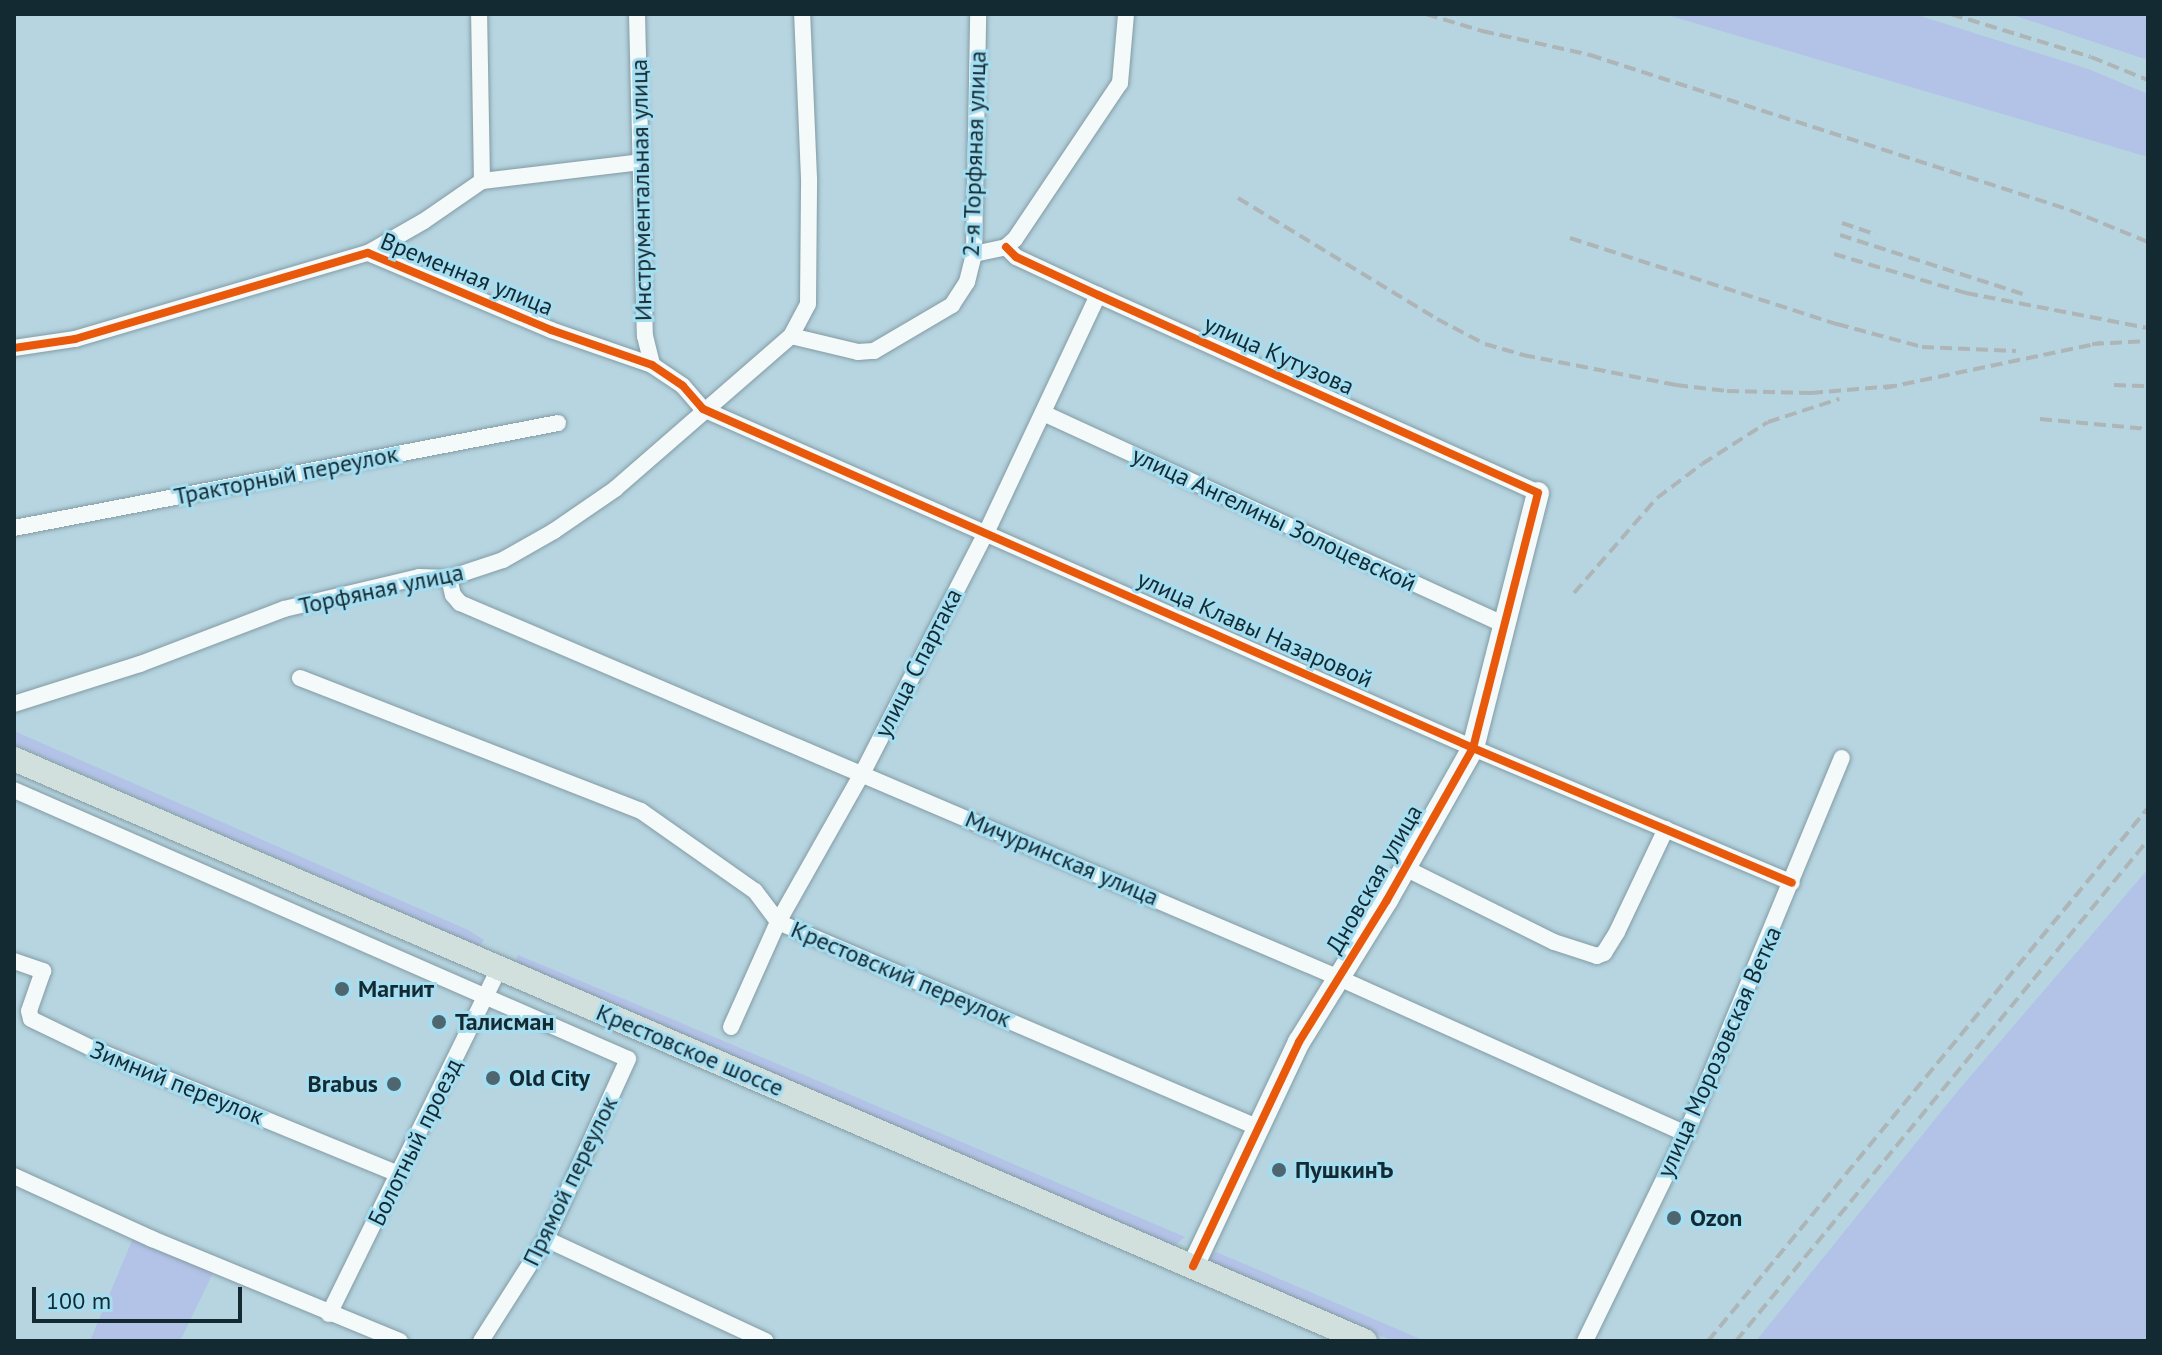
<!DOCTYPE html>
<html>
<head>
<meta charset="utf-8">
<style>
	body { margin:0 }
	#map { position:relative; width:2162px; height:1355px; overflow:hidden; background:#b6d5e0; font-family:"PT Sans",sans-serif }
	div>[style] { position:absolute }
	.green>* { inset:0; background:#b3c2e7 }
	.roads { filter:drop-shadow(0 0 2px #839ba4) drop-shadow(0 0 2px #839ba4) }
	.street>* { height:16px; margin:-8px; padding:0 8px; transform-origin:8px; border-radius:8px; background:#f4f9fa }
	.secondary>* { height:22px; margin:-11px; padding:0 11px; transform-origin:11px; border-radius:11px; background:#f4f9fa }
	.primary>* { height:24px; margin:-12px; padding:0 12px; transform-origin:12px; border-radius:12px; background:#d1dfdd }
	.rail>* { height:4px; margin-top:-2px; transform-origin:0; background:repeating-linear-gradient(90deg,#aeb5b7 0 12px,transparent 0 18px) }
	.cycleway>* { height:8px; margin:-4px; padding:0 4px; transform-origin:4px; border-radius:4px; background:#e8590c }
	.dots>* { width:22px; height:22px; translate:-50% -50%; box-sizing:border-box; border:4px solid #a5ddf1; border-radius:50% }
	span { translate:-50% -50%; white-space:nowrap; text-align:center; line-height:1.15; -webkit-text-stroke:6px #a5ddf1; paint-order:stroke }
	.street-label { font-size:24px; color:#142a32 }
	.poi-label { font-size:24px; color:#142a32; font-weight:700 }
	.left { translate:0 -50%; text-align:left }
	.right { translate:-100% -50%; text-align:right }
	.frame { position:absolute; inset:0; border:16px solid #142a32; pointer-events:none }
	.scale { position:absolute; left:32px; top:1287px; width:210px; height:36px; box-sizing:border-box; border:4px solid #142a32; border-top:0; padding-left:10px; font-size:24px; line-height:28px; white-space:nowrap; color:#142a32; -webkit-text-stroke:6px #a5ddf1; paint-order:stroke }
</style>
</head>
<body>
<div id="map">
	<div class="green">
		<i style="clip-path:polygon(1664px 14px,1914px 14px,2088px 69px,2148px 94px,2148px 157px)"></i>
		<i style="clip-path:polygon(2010px 14px,2140px 14px,2148px 18px,2148px 60px)"></i>
		<i style="clip-path:polygon(14px 731px,468px 930px,484px 940px,479px 946px,14px 744px)"></i>
		<i style="clip-path:polygon(2148px 869px,2148px 1341px,1756px 1341px,1957px 1092px)"></i>
		<i style="clip-path:polygon(518px 955px,660px 1014px,1185px 1237px,1174px 1246px,515px 963px)"></i>
		<i style="clip-path:polygon(133px 1238px,213px 1273px,180px 1341px,90px 1341px)"></i>
		<i style="clip-path:polygon(1216px 1252px,1425px 1341px,1393px 1341px,1248px 1281px,1205px 1258px)"></i>
	</div>
	<div class="roads">
		<div class="street">
			<i style="left:637px;top:14px;width:322px;rotate:88.6deg"></i>
			<i style="left:645px;top:336px;width:30px;rotate:76deg"></i>
			<i style="left:482px;top:181px;width:160px;rotate:-6.8deg"></i>
			<i style="left:1006px;top:247px;width:14px;rotate:45deg"></i>
			<i style="left:1016px;top:257px;width:90px;rotate:24.9deg"></i>
			<i style="left:1098px;top:295px;width:482px;rotate:24.2deg"></i>
			<i style="left:368px;top:253px;width:64px;rotate:-29.7deg"></i>
			<i style="left:424px;top:221px;width:70px;rotate:-34.6deg"></i>
			<i style="left:482px;top:181px;width:167px;rotate:-91deg"></i>
			<i style="left:974px;top:254px;width:33px;rotate:-12deg"></i>
			<i style="left:1006px;top:247px;width:12px;rotate:-42deg"></i>
			<i style="left:1015px;top:239px;width:188px;rotate:-56.1deg"></i>
			<i style="left:1120px;top:83px;width:69px;rotate:-85deg"></i>
			<i style="left:791px;top:336px;width:69px;rotate:13.4deg"></i>
			<i style="left:858px;top:352px;width:16px;rotate:-4deg"></i>
			<i style="left:874px;top:351px;width:91px;rotate:-30.5deg"></i>
			<i style="left:952px;top:305px;width:27px;rotate:-57deg"></i>
			<i style="left:967px;top:282px;width:29px;rotate:-76deg"></i>
			<i style="left:974px;top:254px;width:240px;rotate:-89deg"></i>
			<i style="left:14px;top:348px;width:62px;rotate:-8.4deg"></i>
			<i style="left:75px;top:339px;width:305px;rotate:-16.4deg"></i>
			<i style="left:368px;top:253px;width:199px;rotate:22.8deg"></i>
			<i style="left:551px;top:330px;width:107px;rotate:19.1deg"></i>
			<i style="left:652px;top:365px;width:37px;rotate:34deg"></i>
			<i style="left:683px;top:386px;width:30px;rotate:49deg"></i>
			<i style="left:703px;top:409px;width:841px;rotate:23.76deg"></i>
			<i style="left:1473px;top:748px;width:346px;rotate:22.9deg"></i>
			<i style="left:1043px;top:413px;width:508px;rotate:24.65deg"></i>
			<i style="left:14px;top:528px;width:554px;rotate:-10.92deg"></i>
			<i style="left:449px;top:578px;width:17px;rotate:77deg"></i>
			<i style="left:453px;top:595px;width:11px;rotate:49deg"></i>
			<i style="left:460px;top:603px;width:956px;rotate:23.1deg"></i>
			<i style="left:1339px;top:978px;width:380px;rotate:24.2deg"></i>
			<i style="left:300px;top:678px;width:366px;rotate:21.3deg"></i>
			<i style="left:641px;top:811px;width:139px;rotate:35.1deg"></i>
			<i style="left:755px;top:891px;width:39px;rotate:53deg"></i>
			<i style="left:778px;top:922px;width:523px;rotate:23.18deg"></i>
			<i style="left:14px;top:704px;width:132px;rotate:-17.6deg"></i>
			<i style="left:140px;top:664px;width:154px;rotate:-20.9deg"></i>
			<i style="left:284px;top:609px;width:139px;rotate:-13.3deg"></i>
			<i style="left:419px;top:577px;width:30px;rotate:2deg"></i>
			<i style="left:449px;top:578px;width:57px;rotate:-18.4deg"></i>
			<i style="left:503px;top:560px;width:59px;rotate:-29.6deg"></i>
			<i style="left:554px;top:531px;width:74px;rotate:-34.5deg"></i>
			<i style="left:615px;top:489px;width:233px;rotate:-41deg"></i>
			<i style="left:791px;top:336px;width:36px;rotate:-62deg"></i>
			<i style="left:808px;top:304px;width:126px;rotate:-89.5deg"></i>
			<i style="left:809px;top:178px;width:164px;rotate:-92.4deg"></i>
			<i style="left:14px;top:790px;width:670px;rotate:23.66deg"></i>
			<i style="left:628px;top:1059px;width:198px;rotate:114.5deg"></i>
			<i style="left:546px;top:1239px;width:121px;rotate:122.5deg"></i>
			<i style="left:1405px;top:868px;width:166px;rotate:26.4deg"></i>
			<i style="left:1554px;top:942px;width:45px;rotate:18deg"></i>
			<i style="left:1597px;top:956px;width:8px;rotate:-23deg"></i>
			<i style="left:1604px;top:953px;width:25px;rotate:-58deg"></i>
			<i style="left:1617px;top:932px;width:114px;rotate:-64.6deg"></i>
			<i style="left:14px;top:961px;width:31px;rotate:19deg"></i>
			<i style="left:43px;top:971px;width:42px;rotate:109.3deg"></i>
			<i style="left:29px;top:1011px;width:8px;rotate:76deg"></i>
			<i style="left:31px;top:1019px;width:67px;rotate:25.8deg"></i>
			<i style="left:91px;top:1048px;width:334px;rotate:22.3deg"></i>
			<i style="left:731px;top:1027px;width:115px;rotate:-65.9deg"></i>
			<i style="left:778px;top:922px;width:172px;rotate:-60.5deg"></i>
			<i style="left:863px;top:772px;width:269px;rotate:-62.8deg"></i>
			<i style="left:986px;top:533px;width:263px;rotate:-64.8deg"></i>
			<i style="left:14px;top:1176px;width:152px;rotate:24.5deg"></i>
			<i style="left:152px;top:1239px;width:268px;rotate:22.4deg"></i>
			<i style="left:546px;top:1239px;width:242px;rotate:24.9deg"></i>
			<i style="left:329px;top:1314px;width:386px;rotate:-63.8deg"></i>
			<i style="left:1585px;top:1341px;width:230px;rotate:-64deg"></i>
			<i style="left:1686px;top:1134px;width:407px;rotate:-67.5deg"></i>
		</div>
		<div class="secondary">
			<i style="left:1193px;top:1266px;width:248px;rotate:-64.7deg"></i>
			<i style="left:1299px;top:1042px;width:167px;rotate:-58.2deg"></i>
			<i style="left:1387px;top:900px;width:175px;rotate:-60.5deg"></i>
			<i style="left:1473px;top:748px;width:263px;rotate:-75.7deg"></i>
		</div>
		<div class="primary">
			<i style="left:14px;top:759px;width:1471px;rotate:23.31deg"></i>
		</div>
	</div>
	<div class="rail">
		<i style="left:1426px;top:14px;width:59px;rotate:16.9deg"></i>
		<i style="left:1482px;top:31px;width:111px;rotate:12.5deg"></i>
		<i style="left:1590px;top:55px;width:504px;rotate:17.9deg"></i>
		<i style="left:2070px;top:210px;width:84px;rotate:22.3deg"></i>
		<i style="left:1951px;top:14px;width:146px;rotate:17.1deg"></i>
		<i style="left:2091px;top:57px;width:61px;rotate:22deg"></i>
		<i style="left:1238px;top:198px;width:233px;rotate:31.3deg"></i>
		<i style="left:1437px;top:319px;width:54px;rotate:27.5deg"></i>
		<i style="left:1485px;top:344px;width:40px;rotate:16deg"></i>
		<i style="left:1523px;top:355px;width:156px;rotate:11.1deg"></i>
		<i style="left:1676px;top:385px;width:51px;rotate:6.7deg"></i>
		<i style="left:1727px;top:391px;width:84px;rotate:1.4deg"></i>
		<i style="left:1811px;top:393px;width:83px;rotate:-4.8deg"></i>
		<i style="left:1842px;top:223px;width:36px;rotate:19deg"></i>
		<i style="left:1840px;top:235px;width:192px;rotate:17.9deg"></i>
		<i style="left:1570px;top:238px;width:281px;rotate:17.9deg"></i>
		<i style="left:1837px;top:324px;width:88px;rotate:15.1deg"></i>
		<i style="left:1922px;top:347px;width:94px;rotate:2.4deg"></i>
		<i style="left:1834px;top:254px;width:138px;rotate:16.5deg"></i>
		<i style="left:1966px;top:293px;width:185px;rotate:10.9deg"></i>
		<i style="left:2092px;top:344px;width:56px;rotate:-3.1deg"></i>
		<i style="left:2114px;top:385px;width:34px;rotate:2deg"></i>
		<i style="left:1885px;top:388px;width:221px;rotate:-11.8deg"></i>
		<i style="left:2040px;top:419px;width:108px;rotate:5.3deg"></i>
		<i style="left:1574px;top:593px;width:126px;rotate:-48.9deg"></i>
		<i style="left:1657px;top:498px;width:56px;rotate:-37.1deg"></i>
		<i style="left:1702px;top:464px;width:78px;rotate:-32.5deg"></i>
		<i style="left:1768px;top:422px;width:75px;rotate:-17.9deg"></i>
		<i style="left:1708px;top:1341px;width:691px;rotate:-50.46deg"></i>
		<i style="left:1736px;top:1341px;width:649px;rotate:-50.57deg"></i>
	</div>
	<div class="cycleway">
		<i style="left:1006px;top:247px;width:14px;rotate:45deg"></i>
		<i style="left:1016px;top:257px;width:90px;rotate:24.9deg"></i>
		<i style="left:1098px;top:295px;width:482px;rotate:24.2deg"></i>
		<i style="left:1538px;top:493px;width:263px;rotate:104.3deg"></i>
		<i style="left:1473px;top:748px;width:175px;rotate:119.5deg"></i>
		<i style="left:1387px;top:900px;width:167px;rotate:121.8deg"></i>
		<i style="left:1299px;top:1042px;width:248px;rotate:115.3deg"></i>
		<i style="left:14px;top:348px;width:62px;rotate:-8.4deg"></i>
		<i style="left:75px;top:339px;width:305px;rotate:-16.4deg"></i>
		<i style="left:368px;top:253px;width:199px;rotate:22.8deg"></i>
		<i style="left:551px;top:330px;width:107px;rotate:19.1deg"></i>
		<i style="left:652px;top:365px;width:37px;rotate:34deg"></i>
		<i style="left:683px;top:386px;width:30px;rotate:49deg"></i>
		<i style="left:703px;top:409px;width:841px;rotate:23.76deg"></i>
		<i style="left:1473px;top:748px;width:346px;rotate:22.9deg"></i>
	</div>
	<div class="dots">
		<i style="left:342px;top:989px;background:#4d666f"></i>
		<i style="left:439px;top:1022px;background:#4d666f"></i>
		<i style="left:493px;top:1078px;background:#4d666f"></i>
		<i style="left:394px;top:1084px;background:#4d666f"></i>
		<i style="left:1279px;top:1170px;background:#4d666f"></i>
		<i style="left:1674px;top:1218px;background:#4d666f"></i>
	</div>
	<div class="street-label">
		<span style="left:974px;top:154px;rotate:-88deg">2-я Торфяная улица</span>
		<span style="left:641px;top:190px;rotate:-91deg">Инструментальная улица</span>
		<span style="left:467px;top:274px;rotate:22deg">Временная улица</span>
		<span style="left:1279px;top:355px;rotate:24deg">улица Кутузова</span>
		<span style="left:286px;top:475px;rotate:-11deg">Тракторный переулок</span>
		<span style="left:1274px;top:519px;rotate:25deg">улица Ангелины Золоцевской</span>
		<span style="left:381px;top:589px;rotate:-12deg">Торфяная улица</span>
		<span style="left:1255px;top:629px;rotate:24deg">улица Клавы Назаровой</span>
		<span style="left:918px;top:663px;rotate:-63deg">улица Спартака</span>
		<span style="left:1062px;top:858px;rotate:23deg">Мичуринская улица</span>
		<span style="left:1374px;top:879px;rotate:-60deg">Дновская улица</span>
		<span style="left:901px;top:974px;rotate:23deg">Крестовский переулок</span>
		<span style="left:690px;top:1050px;rotate:23deg">Крестовское шоссе</span>
		<span style="left:1719px;top:1052px;rotate:-66deg">улица Морозовская Ветка</span>
		<span style="left:177px;top:1083px;rotate:22deg">Зимний переулок</span>
		<span style="left:415px;top:1142px;rotate:-64deg">Болотный проезд</span>
		<span style="left:570px;top:1181px;rotate:-64deg">Прямой переулок</span>
	</div>
	<div class="poi-label">
		<span class="left" style="left:358px;top:989px">Магнит</span>
		<span class="left" style="left:455px;top:1022px">Талисман</span>
		<span class="left" style="left:509px;top:1078px">Old City</span>
		<span class="right" style="left:378px;top:1084px">Brabus</span>
		<span class="left" style="left:1295px;top:1170px">ПушкинЪ</span>
		<span class="left" style="left:1690px;top:1218px">Ozon</span>
	</div>
	<div class="frame"></div>
	<div class="scale">100 m</div>
</div>
</body>
</html>
